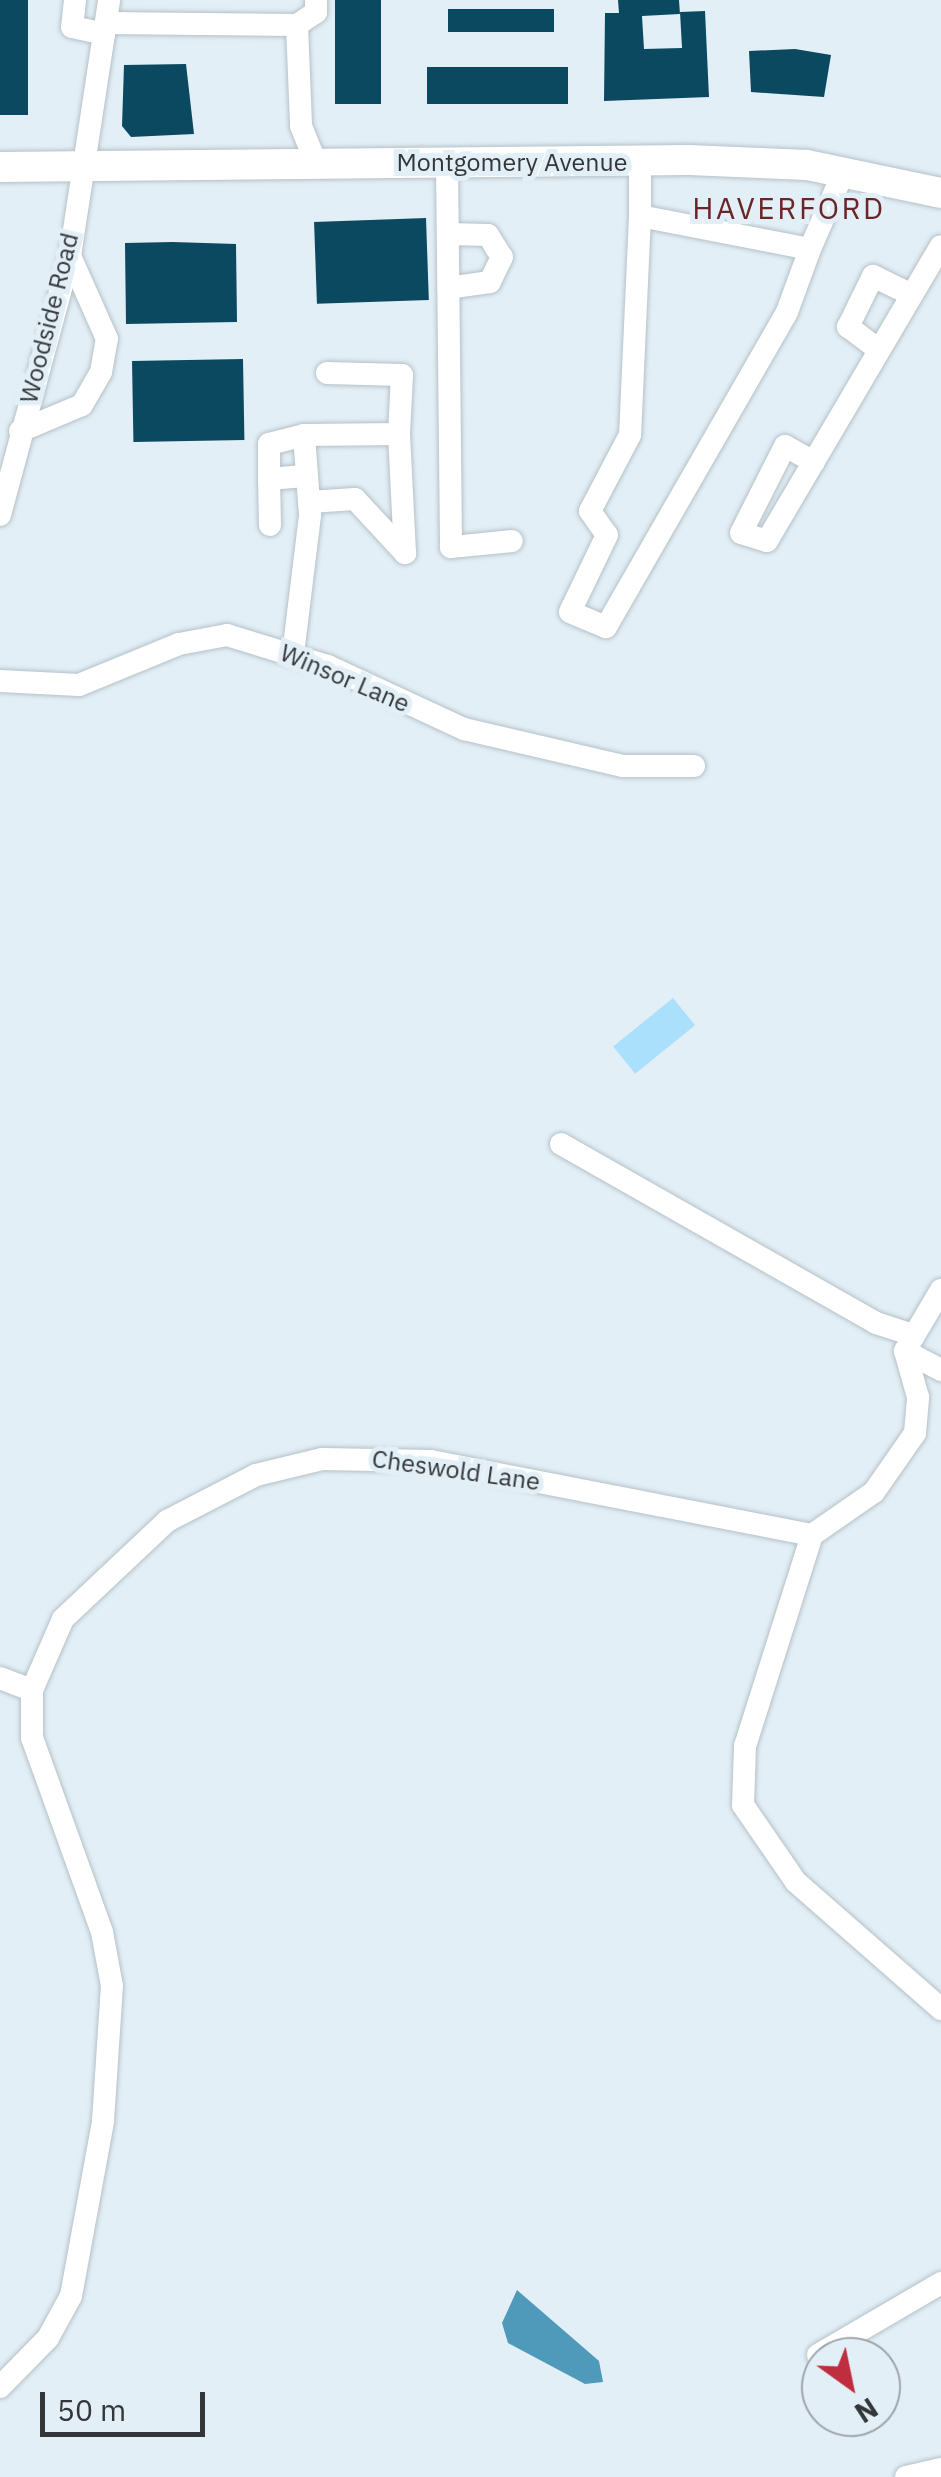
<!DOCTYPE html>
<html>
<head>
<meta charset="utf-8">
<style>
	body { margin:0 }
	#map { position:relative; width:941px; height:2477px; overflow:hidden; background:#e3eff6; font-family:"IBM Plex Sans",sans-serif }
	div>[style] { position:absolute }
	.green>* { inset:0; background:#aae0fb; transform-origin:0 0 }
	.water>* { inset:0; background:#4f99bb }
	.building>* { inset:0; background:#0b4961; transform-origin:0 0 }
	.roads { filter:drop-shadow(0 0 2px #b5c1c7) drop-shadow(0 0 2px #b5c1c7) }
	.minor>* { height:22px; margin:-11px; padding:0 11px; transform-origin:11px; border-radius:11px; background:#fff }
	.major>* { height:30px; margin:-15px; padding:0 15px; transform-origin:15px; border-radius:15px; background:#fff }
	span { translate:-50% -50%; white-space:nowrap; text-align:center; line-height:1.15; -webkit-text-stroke:10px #e3eff6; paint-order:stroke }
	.street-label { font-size:25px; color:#33373a }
	.quarter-label { font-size:30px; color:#6b2528; letter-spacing:2.5px }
	.north { position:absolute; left:801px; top:2337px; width:100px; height:100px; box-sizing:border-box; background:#e3eff6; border:2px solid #9da5ab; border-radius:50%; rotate:147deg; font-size:28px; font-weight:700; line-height:40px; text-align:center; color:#33373a }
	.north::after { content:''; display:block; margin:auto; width:35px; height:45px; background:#be2e3e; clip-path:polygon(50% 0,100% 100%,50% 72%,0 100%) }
	.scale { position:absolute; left:40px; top:2392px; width:165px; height:45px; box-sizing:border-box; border:5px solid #33373a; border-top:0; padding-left:12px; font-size:30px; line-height:35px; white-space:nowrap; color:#33373a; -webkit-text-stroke:8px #e3eff6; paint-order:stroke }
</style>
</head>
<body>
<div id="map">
	<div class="green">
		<i style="left:673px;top:998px;width:35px;height:77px;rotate:51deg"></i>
	</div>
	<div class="water">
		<i style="clip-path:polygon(517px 2290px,599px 2361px,603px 2382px,585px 2384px,508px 2343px,502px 2323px)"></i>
	</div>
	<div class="building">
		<i style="left:0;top:0;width:28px;height:115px"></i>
		<i style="left:335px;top:0;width:46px;height:104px"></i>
		<i style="clip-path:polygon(618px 0,679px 0,680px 14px,642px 16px,644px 49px,682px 48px,680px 12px,705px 11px,709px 97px,604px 101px,605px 13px,619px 13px)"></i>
		<i style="left:554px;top:9px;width:23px;height:106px;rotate:90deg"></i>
		<i style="clip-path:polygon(795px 49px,831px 55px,824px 97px,751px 92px,749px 51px)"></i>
		<i style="clip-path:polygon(186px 64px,194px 134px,131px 137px,122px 126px,124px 65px)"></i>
		<i style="left:568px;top:67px;width:37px;height:141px;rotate:90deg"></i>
		<i style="left:426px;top:218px;width:82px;height:112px;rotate:88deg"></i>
		<i style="clip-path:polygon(173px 242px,236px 244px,237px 322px,126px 324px,125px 243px)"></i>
		<i style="left:243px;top:359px;width:81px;height:111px;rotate:89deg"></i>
	</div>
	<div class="roads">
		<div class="minor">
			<i style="left:75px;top:0;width:27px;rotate:96deg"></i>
			<i style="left:72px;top:27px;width:33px;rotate:12deg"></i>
			<i style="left:106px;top:23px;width:191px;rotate:0.6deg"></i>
			<i style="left:297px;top:25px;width:101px;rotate:87.7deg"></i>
			<i style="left:301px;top:126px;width:40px;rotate:68deg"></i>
			<i style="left:297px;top:25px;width:23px;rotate:-34deg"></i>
			<i style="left:316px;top:12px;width:12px;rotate:-90deg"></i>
			<i style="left:640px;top:161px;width:55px;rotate:90deg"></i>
			<i style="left:640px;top:216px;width:173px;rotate:11deg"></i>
			<i style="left:810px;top:249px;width:83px;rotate:-66.5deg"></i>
			<i style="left:447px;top:162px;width:385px;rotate:89.4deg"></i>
			<i style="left:451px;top:547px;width:61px;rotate:-5.6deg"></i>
			<i style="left:640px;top:216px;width:219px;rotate:92.6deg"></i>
			<i style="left:630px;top:435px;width:86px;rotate:117.8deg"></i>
			<i style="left:590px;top:511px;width:29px;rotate:55deg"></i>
			<i style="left:607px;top:535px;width:85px;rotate:115.7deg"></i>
			<i style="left:570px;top:612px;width:39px;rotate:23deg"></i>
			<i style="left:606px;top:627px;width:363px;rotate:-60.1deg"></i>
			<i style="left:787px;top:312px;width:67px;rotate:-69.9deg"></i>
			<i style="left:448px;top:234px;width:40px;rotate:1.4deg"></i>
			<i style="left:488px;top:235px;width:26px;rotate:58deg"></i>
			<i style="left:502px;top:257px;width:28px;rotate:116deg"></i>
			<i style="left:490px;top:282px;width:42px;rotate:171.9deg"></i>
			<i style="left:879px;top:350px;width:39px;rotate:-143deg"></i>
			<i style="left:848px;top:327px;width:57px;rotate:-63.9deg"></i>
			<i style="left:873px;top:276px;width:43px;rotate:26deg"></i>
			<i style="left:20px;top:431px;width:67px;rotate:-22.8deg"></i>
			<i style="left:82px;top:405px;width:38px;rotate:-60deg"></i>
			<i style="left:101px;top:372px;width:34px;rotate:-80deg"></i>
			<i style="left:107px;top:339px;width:91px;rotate:-114deg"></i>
			<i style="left:814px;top:462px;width:33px;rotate:-151deg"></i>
			<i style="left:785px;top:446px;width:97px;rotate:116.8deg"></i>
			<i style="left:741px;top:533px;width:27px;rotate:17deg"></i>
			<i style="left:767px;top:541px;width:342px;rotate:-59.5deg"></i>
			<i style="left:269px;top:479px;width:35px;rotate:-90deg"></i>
			<i style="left:269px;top:444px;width:36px;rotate:-14deg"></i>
			<i style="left:309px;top:502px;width:46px;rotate:-3.7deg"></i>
			<i style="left:355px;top:499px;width:74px;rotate:47.2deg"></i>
			<i style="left:405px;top:553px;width:119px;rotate:-92.9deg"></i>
			<i style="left:0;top:515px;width:268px;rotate:-74.9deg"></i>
			<i style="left:70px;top:256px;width:259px;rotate:-81.3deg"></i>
			<i style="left:270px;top:525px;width:46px;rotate:-91.2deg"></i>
			<i style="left:269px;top:479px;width:38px;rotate:-5deg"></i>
			<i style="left:293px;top:654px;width:140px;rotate:-83deg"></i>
			<i style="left:310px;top:515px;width:80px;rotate:-94.3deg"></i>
			<i style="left:304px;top:435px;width:95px;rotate:-0.6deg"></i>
			<i style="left:399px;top:434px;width:59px;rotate:-87.1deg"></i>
			<i style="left:402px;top:375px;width:75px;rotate:-178.5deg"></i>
			<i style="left:0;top:681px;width:79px;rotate:2.9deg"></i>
			<i style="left:79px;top:685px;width:108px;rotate:-22.3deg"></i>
			<i style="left:179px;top:644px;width:49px;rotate:-10.6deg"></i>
			<i style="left:227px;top:635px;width:106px;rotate:17.1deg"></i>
			<i style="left:328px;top:666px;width:150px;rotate:24.9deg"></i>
			<i style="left:464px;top:729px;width:163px;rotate:13.1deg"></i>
			<i style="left:623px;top:766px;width:71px"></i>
			<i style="left:561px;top:1144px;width:362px;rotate:29.6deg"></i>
			<i style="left:876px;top:1323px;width:40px;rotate:18deg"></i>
			<i style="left:905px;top:1351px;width:41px;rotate:27.8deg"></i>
			<i style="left:812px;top:1535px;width:221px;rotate:107.6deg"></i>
			<i style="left:745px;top:1746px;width:59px;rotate:91.9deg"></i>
			<i style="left:743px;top:1805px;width:93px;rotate:55.5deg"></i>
			<i style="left:796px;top:1882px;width:193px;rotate:41.2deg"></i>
			<i style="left:0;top:1678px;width:34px;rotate:21deg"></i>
			<i style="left:818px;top:2355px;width:143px;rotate:-30.3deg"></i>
			<i style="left:0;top:2387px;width:69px;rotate:-45.6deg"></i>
			<i style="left:48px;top:2338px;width:48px;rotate:-61.3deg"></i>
			<i style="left:71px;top:2296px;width:178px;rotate:-79.6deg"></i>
			<i style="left:103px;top:2121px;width:135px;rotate:-86.2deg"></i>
			<i style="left:112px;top:1986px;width:55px;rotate:-100.5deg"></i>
			<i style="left:102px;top:1932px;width:206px;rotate:-109.8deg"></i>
			<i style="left:32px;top:1738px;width:48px;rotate:-90deg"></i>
			<i style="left:32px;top:1690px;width:77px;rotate:-66.4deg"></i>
			<i style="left:63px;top:1619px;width:143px;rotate:-43.3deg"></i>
			<i style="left:167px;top:1521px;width:100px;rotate:-27.3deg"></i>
			<i style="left:256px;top:1475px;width:68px;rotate:-13.6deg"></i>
			<i style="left:322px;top:1459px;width:109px;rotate:1.1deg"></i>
			<i style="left:431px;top:1461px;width:388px;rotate:11deg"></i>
			<i style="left:812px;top:1535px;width:75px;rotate:-34.7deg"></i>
			<i style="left:874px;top:1492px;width:72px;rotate:-55.2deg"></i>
			<i style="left:915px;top:1433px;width:36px;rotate:-85deg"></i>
			<i style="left:918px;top:1397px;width:48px;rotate:-105.8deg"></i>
			<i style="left:905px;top:1351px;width:71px;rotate:-59.5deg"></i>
			<i style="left:906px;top:2477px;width:36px;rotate:-13deg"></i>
		</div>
		<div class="major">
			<i style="left:0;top:167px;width:689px;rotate:-0.58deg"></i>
			<i style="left:689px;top:160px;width:118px;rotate:2.4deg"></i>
			<i style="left:807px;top:165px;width:137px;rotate:11.8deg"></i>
		</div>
	</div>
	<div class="street-label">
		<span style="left:512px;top:162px">Montgomery Avenue</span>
		<span style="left:49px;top:318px;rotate:-76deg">Woodside Road</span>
		<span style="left:345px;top:678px;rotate:23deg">Winsor Lane</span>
		<span style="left:456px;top:1470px;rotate:8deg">Cheswold Lane</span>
	</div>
	<div class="quarter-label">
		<span style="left:789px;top:208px">HAVERFORD</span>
	</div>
	<div class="north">N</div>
	<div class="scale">50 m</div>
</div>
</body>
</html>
